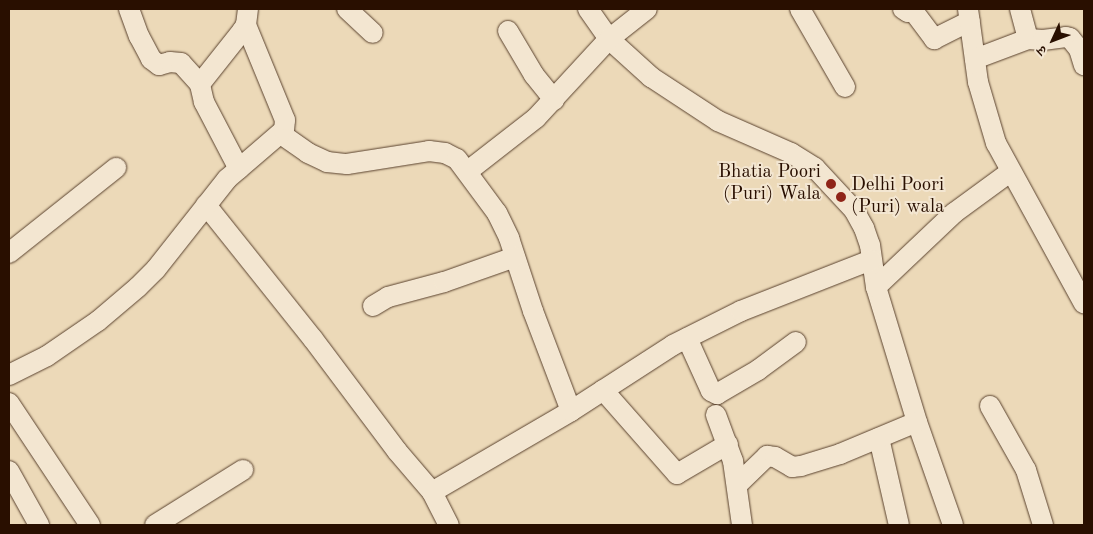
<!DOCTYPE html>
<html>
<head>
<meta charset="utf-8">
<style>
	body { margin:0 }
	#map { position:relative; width:1093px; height:534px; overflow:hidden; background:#ecd9b8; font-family:"Old Standard TT","Noto Serif Devanagari",serif }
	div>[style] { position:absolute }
	.roads { filter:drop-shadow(0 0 1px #5a422e) drop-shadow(0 0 1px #5a422e) }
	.street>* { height:20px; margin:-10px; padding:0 10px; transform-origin:10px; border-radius:10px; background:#f3e6d1 }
	.dots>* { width:14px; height:14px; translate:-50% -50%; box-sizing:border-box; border:2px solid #f3e6d1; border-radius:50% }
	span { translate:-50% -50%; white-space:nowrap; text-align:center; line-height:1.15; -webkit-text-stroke:4px #f3e6d1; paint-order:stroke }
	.poi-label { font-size:19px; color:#290f00 }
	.right { translate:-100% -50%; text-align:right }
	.left { translate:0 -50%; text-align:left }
	.frame { position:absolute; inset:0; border:10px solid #290f00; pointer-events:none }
	.north { position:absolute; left:1028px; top:15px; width:50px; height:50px; -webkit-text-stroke:4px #f3e6d1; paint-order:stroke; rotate:227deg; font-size:14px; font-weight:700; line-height:20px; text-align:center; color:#290f00 }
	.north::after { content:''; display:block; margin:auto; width:18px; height:22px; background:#290f00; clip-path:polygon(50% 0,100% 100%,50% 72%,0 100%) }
</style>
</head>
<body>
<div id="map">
	<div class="roads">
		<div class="street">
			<i style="left:129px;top:9px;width:29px;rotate:70deg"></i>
			<i style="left:139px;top:36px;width:26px;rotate:62deg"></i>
			<i style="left:151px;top:59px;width:10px;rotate:37deg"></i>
			<i style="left:159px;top:65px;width:11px;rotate:-15deg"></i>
			<i style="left:170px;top:62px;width:11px;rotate:5deg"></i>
			<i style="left:181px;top:63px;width:28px;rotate:48deg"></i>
			<i style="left:347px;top:9px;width:35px;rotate:43deg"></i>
			<i style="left:588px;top:9px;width:37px;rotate:55deg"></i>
			<i style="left:609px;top:39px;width:57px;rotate:42.1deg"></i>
			<i style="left:651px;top:77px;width:80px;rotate:33.3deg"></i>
			<i style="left:718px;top:121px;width:80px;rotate:23.7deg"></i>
			<i style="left:791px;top:153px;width:28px;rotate:32deg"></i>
			<i style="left:815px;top:168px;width:57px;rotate:47.1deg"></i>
			<i style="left:854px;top:210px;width:21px;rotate:61deg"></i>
			<i style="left:864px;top:228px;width:18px;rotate:71deg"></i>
			<i style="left:870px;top:245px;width:42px;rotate:81.9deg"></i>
			<i style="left:876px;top:287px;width:141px;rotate:73.1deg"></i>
			<i style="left:917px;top:422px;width:109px;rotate:70.7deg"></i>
			<i style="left:800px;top:9px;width:90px;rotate:60deg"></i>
			<i style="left:903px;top:9px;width:6px;rotate:31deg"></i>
			<i style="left:908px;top:12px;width:6px"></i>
			<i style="left:914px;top:12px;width:34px;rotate:53deg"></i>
			<i style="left:934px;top:39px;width:40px;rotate:-26.6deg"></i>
			<i style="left:968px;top:9px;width:74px;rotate:82.2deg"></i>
			<i style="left:978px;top:82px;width:64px;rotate:73.6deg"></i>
			<i style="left:996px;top:143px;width:183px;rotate:61.3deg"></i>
			<i style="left:1020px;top:9px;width:31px;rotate:75deg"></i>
			<i style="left:508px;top:31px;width:51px;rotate:59.4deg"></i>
			<i style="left:534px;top:75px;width:32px;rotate:51deg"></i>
			<i style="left:975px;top:59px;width:57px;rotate:-20.7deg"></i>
			<i style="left:1028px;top:39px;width:15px;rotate:4deg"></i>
			<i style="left:1043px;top:40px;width:23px;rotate:-7deg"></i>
			<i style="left:1066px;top:37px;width:4px;rotate:14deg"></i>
			<i style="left:1070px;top:38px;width:14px;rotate:51deg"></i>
			<i style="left:1079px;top:49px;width:17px;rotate:73deg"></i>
			<i style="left:281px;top:134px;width:33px;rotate:35deg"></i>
			<i style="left:308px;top:153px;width:21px;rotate:25deg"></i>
			<i style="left:327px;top:162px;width:20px;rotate:6deg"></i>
			<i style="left:347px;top:164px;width:83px;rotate:-9deg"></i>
			<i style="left:429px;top:151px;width:16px;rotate:7deg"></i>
			<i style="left:445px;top:153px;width:13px;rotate:27deg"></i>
			<i style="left:457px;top:159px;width:67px;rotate:53.5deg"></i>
			<i style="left:497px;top:213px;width:28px;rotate:64deg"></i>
			<i style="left:509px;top:238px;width:77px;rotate:71.8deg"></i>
			<i style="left:533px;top:311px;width:107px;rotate:69.2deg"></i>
			<i style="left:239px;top:169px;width:76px;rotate:-117.6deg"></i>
			<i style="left:204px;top:102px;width:18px;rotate:-103deg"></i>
			<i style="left:200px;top:84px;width:68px;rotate:-51.6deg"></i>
			<i style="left:242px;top:31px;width:7px;rotate:-56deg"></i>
			<i style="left:246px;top:25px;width:16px;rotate:-83deg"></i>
			<i style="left:468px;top:171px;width:86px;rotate:-37.9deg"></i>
			<i style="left:536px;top:118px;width:108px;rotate:-47.3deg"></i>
			<i style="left:609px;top:39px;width:48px;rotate:-38.3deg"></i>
			<i style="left:206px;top:205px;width:171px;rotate:51.4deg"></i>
			<i style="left:313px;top:339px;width:140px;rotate:53.1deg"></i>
			<i style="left:397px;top:451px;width:54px;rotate:49.5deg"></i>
			<i style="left:432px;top:492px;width:37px;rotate:63deg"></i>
			<i style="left:9px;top:253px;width:137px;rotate:-38.5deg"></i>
			<i style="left:876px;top:287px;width:108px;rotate:-43.5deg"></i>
			<i style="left:954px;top:213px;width:69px;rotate:-36.2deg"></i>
			<i style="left:373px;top:306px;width:17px;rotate:-31deg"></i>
			<i style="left:388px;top:297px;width:58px;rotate:-15deg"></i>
			<i style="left:444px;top:282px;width:75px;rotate:-19.4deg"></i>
			<i style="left:687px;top:338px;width:58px;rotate:65.6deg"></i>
			<i style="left:711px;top:391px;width:7px;rotate:27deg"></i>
			<i style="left:717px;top:394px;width:48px;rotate:-30.3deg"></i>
			<i style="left:758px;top:370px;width:47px;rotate:-36.4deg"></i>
			<i style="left:9px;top:375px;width:42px;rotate:-26.6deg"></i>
			<i style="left:47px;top:356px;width:62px;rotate:-34.5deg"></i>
			<i style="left:98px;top:321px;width:52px;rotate:-40.4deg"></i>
			<i style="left:138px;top:287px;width:25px;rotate:-45deg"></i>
			<i style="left:156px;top:269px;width:115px;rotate:-51.7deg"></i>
			<i style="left:227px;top:179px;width:75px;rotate:-40.7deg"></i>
			<i style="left:284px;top:130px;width:10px;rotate:-84deg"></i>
			<i style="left:285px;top:120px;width:103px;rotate:-112.3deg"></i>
			<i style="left:603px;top:390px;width:112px;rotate:48.6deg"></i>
			<i style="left:677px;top:474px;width:59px;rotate:-30.5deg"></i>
			<i style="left:9px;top:403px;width:146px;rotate:56.4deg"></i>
			<i style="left:990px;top:406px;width:73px;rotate:60.6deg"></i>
			<i style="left:1026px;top:470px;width:58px;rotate:72.8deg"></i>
			<i style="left:716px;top:415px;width:49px;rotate:69.7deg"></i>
			<i style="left:733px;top:461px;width:65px;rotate:82deg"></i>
			<i style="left:879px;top:438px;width:89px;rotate:77.1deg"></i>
			<i style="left:9px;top:471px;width:62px;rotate:60.9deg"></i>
			<i style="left:737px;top:485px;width:42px;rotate:-44deg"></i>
			<i style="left:767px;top:456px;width:8px;rotate:7deg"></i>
			<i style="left:775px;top:457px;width:20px;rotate:30deg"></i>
			<i style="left:792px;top:467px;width:9px;rotate:-6deg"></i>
			<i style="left:801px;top:466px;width:41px;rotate:-17.1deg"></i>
			<i style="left:840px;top:454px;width:83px;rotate:-22.6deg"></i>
			<i style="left:432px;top:492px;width:161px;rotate:-30.2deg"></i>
			<i style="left:571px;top:411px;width:121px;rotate:-32.9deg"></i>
			<i style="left:673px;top:345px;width:76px;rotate:-26.6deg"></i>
			<i style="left:741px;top:311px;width:140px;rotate:-21.4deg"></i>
			<i style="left:155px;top:525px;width:104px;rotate:-32deg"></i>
		</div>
	</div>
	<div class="dots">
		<i style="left:831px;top:184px;background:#8f2418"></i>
		<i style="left:841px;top:197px;background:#8f2418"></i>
	</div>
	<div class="poi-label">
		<span class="right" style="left:821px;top:184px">Bhatia Poori<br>(Puri) Wala</span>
		<span class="left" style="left:851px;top:197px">Delhi Poori<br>(Puri) wala</span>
	</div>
	<div class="frame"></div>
	<div class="north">उ</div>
</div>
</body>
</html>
